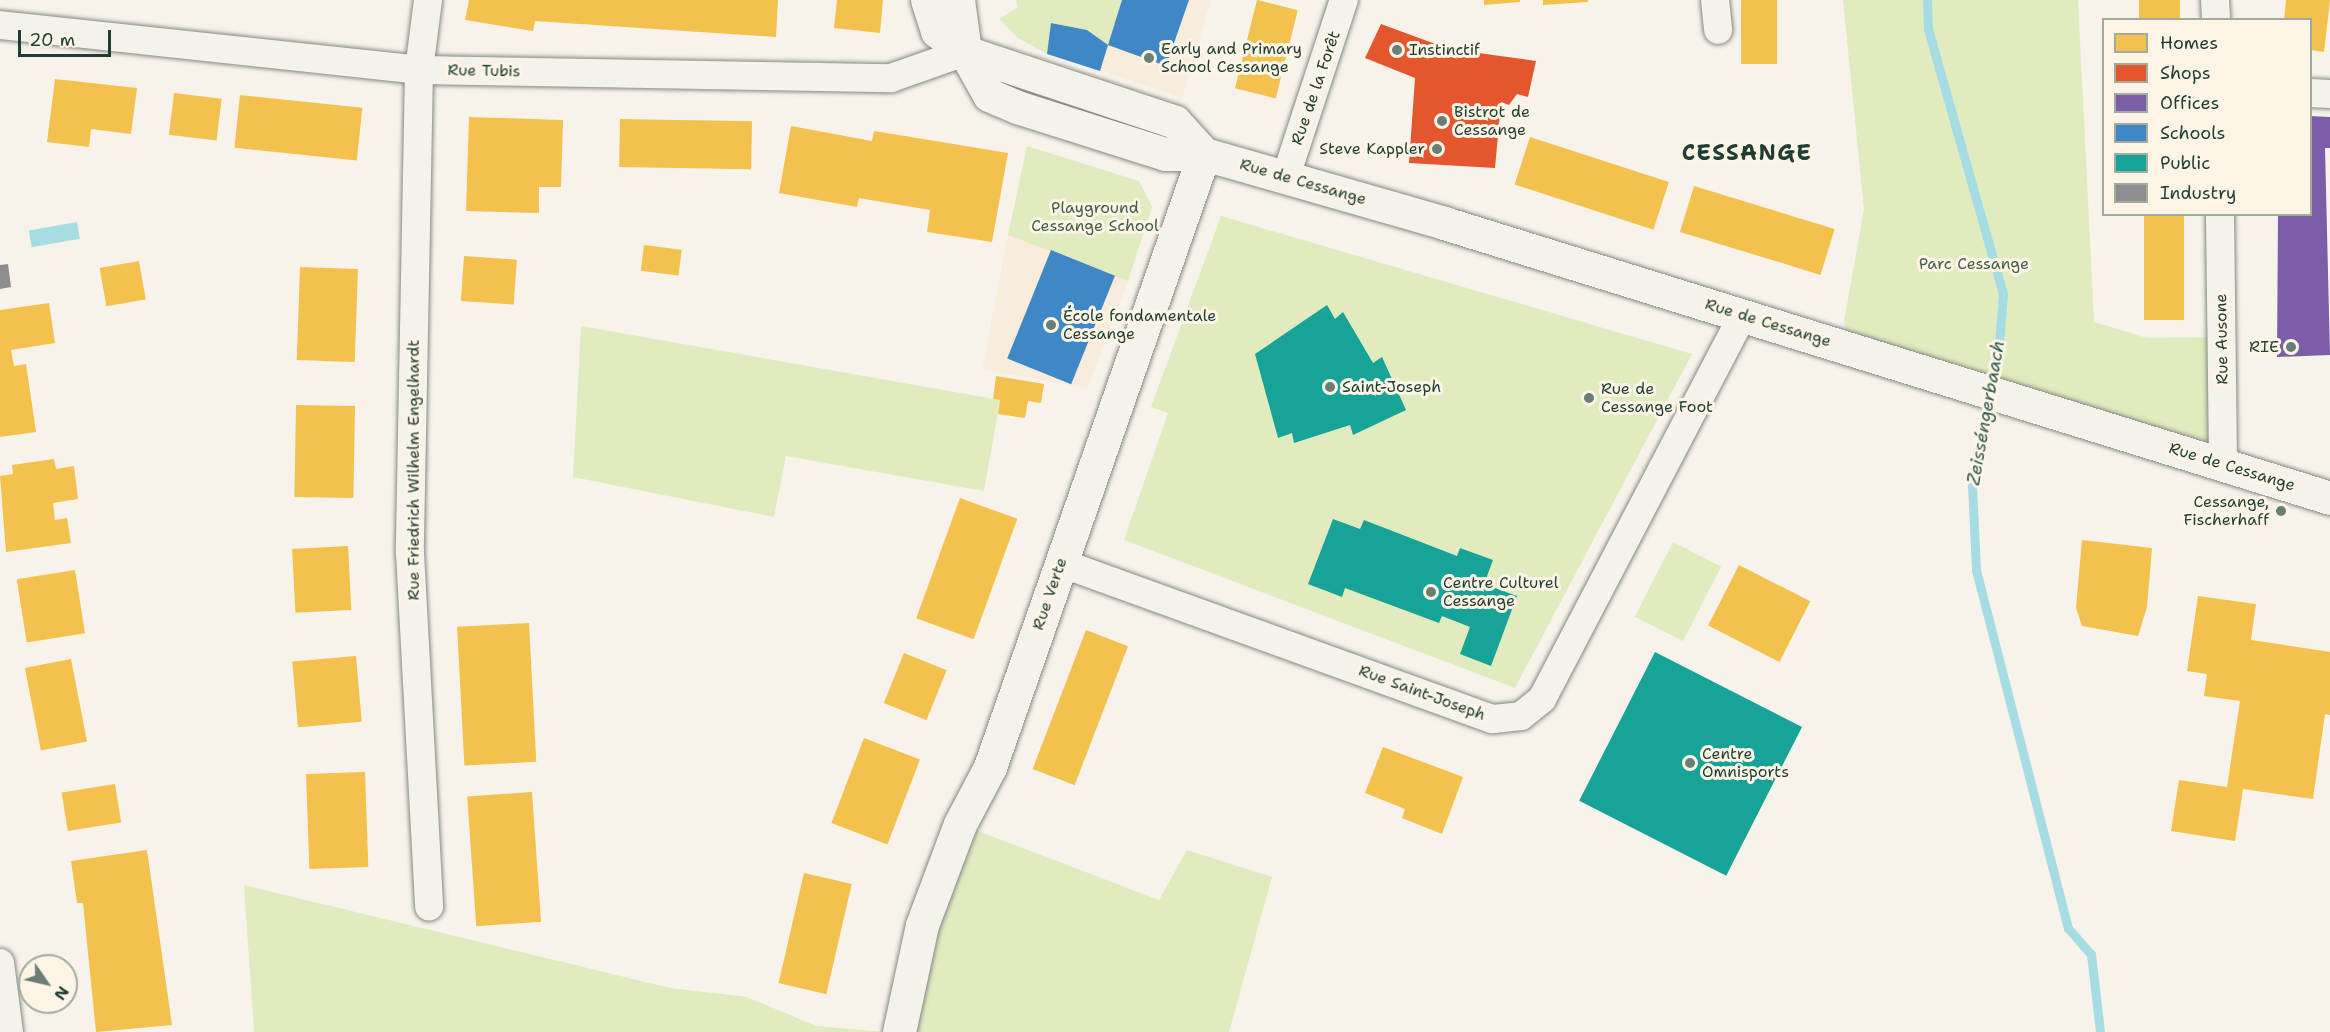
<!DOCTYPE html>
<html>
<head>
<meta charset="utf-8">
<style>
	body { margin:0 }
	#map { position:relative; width:2330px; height:1032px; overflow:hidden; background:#f7f3ea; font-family:"Shantell Sans",sans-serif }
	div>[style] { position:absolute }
	.built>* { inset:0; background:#f8ecdc }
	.green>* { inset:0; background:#e0ebbf; transform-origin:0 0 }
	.water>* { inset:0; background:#a6dce3; transform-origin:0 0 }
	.homes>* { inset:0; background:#f2c14e; transform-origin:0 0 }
	.shops>* { inset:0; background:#e4572e }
	.offices>* { inset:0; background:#7b5ea7 }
	.schools>* { inset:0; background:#3f88c5; transform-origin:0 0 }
	.public>* { inset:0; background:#17a398; transform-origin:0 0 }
	.industry>* { inset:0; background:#8d8d92 }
	.stream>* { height:9px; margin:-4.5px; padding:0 4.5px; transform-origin:4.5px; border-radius:4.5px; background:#a6dce3 }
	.roads { filter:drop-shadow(0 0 2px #868984) drop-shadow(0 0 2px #868984) }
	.minor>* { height:28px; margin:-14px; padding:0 14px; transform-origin:14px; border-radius:14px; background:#f5f2ec }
	.tertiary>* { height:33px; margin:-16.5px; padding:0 16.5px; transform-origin:16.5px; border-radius:16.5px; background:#f5f2ec }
	.secondary>* { height:33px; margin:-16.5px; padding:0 16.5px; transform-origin:16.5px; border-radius:16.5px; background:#f5f2ec }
	.dots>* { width:16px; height:16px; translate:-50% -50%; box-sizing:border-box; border:3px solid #fcf5e5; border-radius:50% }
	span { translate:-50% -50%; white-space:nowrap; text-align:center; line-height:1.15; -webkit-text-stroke:6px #fcf5e5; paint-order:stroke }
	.poi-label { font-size:16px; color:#1f3d34 }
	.left { translate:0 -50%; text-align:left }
	.right { translate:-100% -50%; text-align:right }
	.street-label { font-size:16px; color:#1f3d34 }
	.park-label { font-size:16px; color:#425f49 }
	.water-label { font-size:18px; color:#335b56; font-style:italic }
	.district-label { font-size:22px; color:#1f3d34; font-weight:700; letter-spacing:1.5px }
	.legend { position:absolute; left:2102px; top:18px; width:210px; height:198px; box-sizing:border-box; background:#fcf5e5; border:2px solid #a4ab9e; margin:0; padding:8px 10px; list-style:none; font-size:18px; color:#1f3d34 }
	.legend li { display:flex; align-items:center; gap:12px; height:30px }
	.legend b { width:30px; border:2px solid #a4ab9e }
	.north { position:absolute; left:18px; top:954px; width:60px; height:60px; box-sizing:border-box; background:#fcf5e5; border:2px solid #a4ab9e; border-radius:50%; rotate:124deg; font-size:16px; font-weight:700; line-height:24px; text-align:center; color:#1f3d34 }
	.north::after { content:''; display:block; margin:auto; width:21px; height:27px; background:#6b7d74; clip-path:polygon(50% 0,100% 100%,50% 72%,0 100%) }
	.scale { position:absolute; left:18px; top:30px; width:93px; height:27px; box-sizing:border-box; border:3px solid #1f3d34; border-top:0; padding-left:8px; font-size:18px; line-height:21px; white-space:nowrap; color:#1f3d34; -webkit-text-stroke:4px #fcf5e5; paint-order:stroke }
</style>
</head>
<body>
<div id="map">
	<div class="built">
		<i style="clip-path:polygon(1122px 0,1211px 0,1182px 98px,1100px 71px)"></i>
		<i style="clip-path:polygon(1008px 235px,1128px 281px,1088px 388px,982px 369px)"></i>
	</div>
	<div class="green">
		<i style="clip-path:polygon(1016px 0,1122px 0,1108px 45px,1087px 30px,1052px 23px,1047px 54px,1018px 38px,999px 19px,1018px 7px)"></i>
		<i style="clip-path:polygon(1843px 0,2078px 0,2094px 322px,2147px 338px,2222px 337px,2223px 464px,1851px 349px,1844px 322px,1864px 209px)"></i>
		<i style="clip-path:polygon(1027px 146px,1139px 181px,1152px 207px,1128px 281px,1008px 235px)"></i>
		<i style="clip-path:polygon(1221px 216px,1692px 354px,1515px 688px,1124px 540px,1168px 413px,1151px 407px)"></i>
		<i style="clip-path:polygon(581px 326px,1000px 400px,984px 491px,786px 456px,774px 517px,573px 477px)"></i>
		<i style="left:1673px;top:542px;width:54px;height:84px;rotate:27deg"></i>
		<i style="clip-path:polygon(960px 824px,1159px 900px,1187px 850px,1272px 877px,1229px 1032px,905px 1032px)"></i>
		<i style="clip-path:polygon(244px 885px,670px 988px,747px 997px,816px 1026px,885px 1032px,254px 1032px)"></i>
	</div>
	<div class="water">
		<i style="left:77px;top:222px;width:17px;height:49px;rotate:80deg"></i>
	</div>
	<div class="homes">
		<i style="clip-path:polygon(469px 0,778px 0,776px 37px,535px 21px,533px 31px,465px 20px)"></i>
		<i style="clip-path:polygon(837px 0,883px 0,880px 33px,834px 28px)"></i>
		<i style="left:1257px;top:0;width:42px;height:91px;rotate:14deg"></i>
		<i style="clip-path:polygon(1484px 0,1520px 0,1520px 2px,1484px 5px)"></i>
		<i style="clip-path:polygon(1543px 0,1588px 0,1588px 2px,1543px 5px)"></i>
		<i style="left:1741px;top:0;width:36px;height:64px"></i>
		<i style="left:2139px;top:0;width:41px;height:20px"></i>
		<i style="clip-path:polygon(2286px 0,2330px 0,2324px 52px,2310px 50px,2310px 20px,2284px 20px)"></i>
		<i style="clip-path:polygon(55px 79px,137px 88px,131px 134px,91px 129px,89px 147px,47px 142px)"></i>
		<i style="left:174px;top:93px;width:48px;height:42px;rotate:7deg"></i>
		<i style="left:240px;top:95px;width:123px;height:53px;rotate:6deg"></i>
		<i style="clip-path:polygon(469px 117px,563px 120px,561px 187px,539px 187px,539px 213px,466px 211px)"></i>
		<i style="left:620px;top:119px;width:132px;height:48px;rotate:1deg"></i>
		<i style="clip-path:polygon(791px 126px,872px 141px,874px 131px,1008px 153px,992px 242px,927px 232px,930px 210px,859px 198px,857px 207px,779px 193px)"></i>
		<i style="left:1530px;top:137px;width:146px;height:50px;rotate:18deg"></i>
		<i style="left:1694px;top:186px;width:147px;height:48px;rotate:17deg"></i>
		<i style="left:2144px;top:214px;width:40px;height:106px"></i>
		<i style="left:644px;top:245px;width:38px;height:26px;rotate:7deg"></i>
		<i style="left:464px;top:256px;width:53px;height:45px;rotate:4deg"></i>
		<i style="left:139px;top:261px;width:39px;height:40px;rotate:80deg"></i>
		<i style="left:300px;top:267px;width:58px;height:93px;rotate:2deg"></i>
		<i style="clip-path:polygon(49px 303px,55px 343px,11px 350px,14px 366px,26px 364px,36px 432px,0 437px,0 310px)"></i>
		<i style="clip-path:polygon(996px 376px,1044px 384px,1041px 403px,1028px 401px,1025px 418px,998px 414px,1000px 400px,993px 399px)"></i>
		<i style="left:296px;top:405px;width:59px;height:92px;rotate:1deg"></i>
		<i style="clip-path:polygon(54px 459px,56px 469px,74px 466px,78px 499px,53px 503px,55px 520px,67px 518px,71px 543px,6px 552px,0 476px,13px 474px,12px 465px)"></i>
		<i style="left:960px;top:498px;width:61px;height:128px;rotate:20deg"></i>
		<i style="clip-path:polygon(2082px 540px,2152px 548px,2147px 607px,2138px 636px,2082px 626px,2076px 608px)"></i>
		<i style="left:348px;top:546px;width:64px;height:56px;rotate:87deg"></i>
		<i style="left:1739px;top:565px;width:80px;height:68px;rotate:27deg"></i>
		<i style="left:75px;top:570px;width:64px;height:59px;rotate:81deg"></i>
		<i style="clip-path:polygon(2198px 596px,2256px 604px,2251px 640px,2330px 652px,2330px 715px,2325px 714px,2313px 799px,2243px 789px,2235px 841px,2171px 831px,2179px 780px,2227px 787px,2240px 701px,2204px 696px,2207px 674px,2187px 671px)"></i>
		<i style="left:529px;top:623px;width:139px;height:72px;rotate:87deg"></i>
		<i style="left:1086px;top:630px;width:45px;height:149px;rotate:21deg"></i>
		<i style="left:904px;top:653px;width:46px;height:54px;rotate:22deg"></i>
		<i style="left:356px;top:656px;width:66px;height:64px;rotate:85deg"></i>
		<i style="left:71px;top:659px;width:84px;height:47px;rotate:79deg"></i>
		<i style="left:864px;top:738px;width:60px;height:91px;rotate:21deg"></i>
		<i style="clip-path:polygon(1383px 747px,1463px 777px,1442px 834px,1402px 818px,1405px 809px,1365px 793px)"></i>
		<i style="left:365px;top:772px;width:95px;height:59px;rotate:88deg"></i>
		<i style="left:115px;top:784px;width:39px;height:54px;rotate:81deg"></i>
		<i style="left:532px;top:792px;width:130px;height:65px;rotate:86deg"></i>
		<i style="clip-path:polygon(147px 850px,172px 1025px,96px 1032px,83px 903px,77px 903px,71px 861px)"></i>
		<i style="left:804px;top:873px;width:49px;height:113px;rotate:13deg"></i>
	</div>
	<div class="shops">
		<i style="clip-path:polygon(1381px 24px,1449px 49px,1536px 61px,1528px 97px,1517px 94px,1509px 105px,1501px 102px,1495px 168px,1409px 163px,1415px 78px,1365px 58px)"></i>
	</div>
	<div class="offices">
		<i style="clip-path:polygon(2310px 116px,2330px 117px,2330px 148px,2325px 148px,2330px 355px,2277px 357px,2278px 214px,2310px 214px)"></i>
	</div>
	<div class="schools">
		<i style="clip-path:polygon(1122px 0,1189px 0,1166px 66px,1108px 45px)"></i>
		<i style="clip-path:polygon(1051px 23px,1087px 30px,1108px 45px,1100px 71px,1047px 54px)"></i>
		<i style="left:1051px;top:250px;width:69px;height:117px;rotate:22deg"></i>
	</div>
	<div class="public">
		<i style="clip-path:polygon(1327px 305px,1335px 319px,1343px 312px,1373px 363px,1382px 357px,1406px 410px,1353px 435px,1350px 425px,1294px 443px,1292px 433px,1278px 438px,1255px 354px)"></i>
		<i style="clip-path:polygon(1333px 519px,1360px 529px,1364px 520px,1457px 556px,1460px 548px,1493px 560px,1484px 584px,1517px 596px,1491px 666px,1460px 654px,1470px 627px,1442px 616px,1439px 623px,1345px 588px,1342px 597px,1308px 584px)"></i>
		<i style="left:1655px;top:652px;width:165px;height:167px;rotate:27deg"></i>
	</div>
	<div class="industry">
		<i style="clip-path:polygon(8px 264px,11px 287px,0 289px,0 265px)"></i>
	</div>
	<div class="stream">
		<i style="left:1927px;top:0;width:29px;rotate:88deg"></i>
		<i style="left:1928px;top:29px;width:275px;rotate:74.2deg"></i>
		<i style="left:2003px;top:294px;width:62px;rotate:94.6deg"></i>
		<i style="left:1998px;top:356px;width:132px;rotate:101.4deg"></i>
		<i style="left:1972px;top:485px;width:85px;rotate:87.3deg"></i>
		<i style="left:1976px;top:570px;width:370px;rotate:75.6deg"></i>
		<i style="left:2068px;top:928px;width:35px;rotate:49deg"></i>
		<i style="left:2091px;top:954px;width:79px;rotate:83.4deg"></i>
	</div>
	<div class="roads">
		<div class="minor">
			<i style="left:428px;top:0;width:71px;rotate:97.3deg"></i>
			<i style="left:419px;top:70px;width:483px;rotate:91.1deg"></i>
			<i style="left:410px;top:553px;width:354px;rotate:86.9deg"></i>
			<i style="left:1715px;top:0;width:30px;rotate:84deg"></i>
			<i style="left:2215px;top:0;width:20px;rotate:87deg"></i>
			<i style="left:0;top:25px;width:421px;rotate:6.1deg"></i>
			<i style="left:419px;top:70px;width:472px;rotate:1deg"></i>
			<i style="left:891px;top:78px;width:78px;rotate:-19.4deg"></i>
			<i style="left:2310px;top:93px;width:20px;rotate:3deg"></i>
			<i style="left:1286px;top:176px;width:185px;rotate:-71.8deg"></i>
			<i style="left:2220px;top:214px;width:250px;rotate:89.3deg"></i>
			<i style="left:1061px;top:563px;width:459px;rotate:19.9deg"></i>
			<i style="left:1493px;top:719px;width:28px;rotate:-6deg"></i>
			<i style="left:1521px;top:716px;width:27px;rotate:-39deg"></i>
			<i style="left:1542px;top:699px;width:433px;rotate:-62.4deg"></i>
			<i style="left:0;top:963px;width:70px;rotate:82.6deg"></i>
		</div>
		<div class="tertiary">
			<i style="left:899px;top:1032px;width:109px;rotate:-77.9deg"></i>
			<i style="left:922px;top:925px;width:108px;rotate:-69.4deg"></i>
			<i style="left:960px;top:824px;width:64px;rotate:-62.2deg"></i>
			<i style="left:990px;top:767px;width:649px;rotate:-70.76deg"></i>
		</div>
		<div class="secondary">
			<i style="left:927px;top:0;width:33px;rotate:72deg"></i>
			<i style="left:937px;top:31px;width:35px;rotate:37deg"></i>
			<i style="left:965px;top:52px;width:221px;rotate:18.4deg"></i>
			<i style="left:1175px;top:122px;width:43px;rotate:47.8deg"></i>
			<i style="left:958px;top:0;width:52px;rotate:82.3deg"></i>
			<i style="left:965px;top:52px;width:49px;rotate:60.8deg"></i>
			<i style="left:989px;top:95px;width:30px;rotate:23deg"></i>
			<i style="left:1017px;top:107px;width:155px;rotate:17.6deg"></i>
			<i style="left:1165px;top:154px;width:39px"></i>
			<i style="left:1204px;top:154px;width:250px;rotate:16deg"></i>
			<i style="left:1444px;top:223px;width:928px;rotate:17.24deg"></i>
		</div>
	</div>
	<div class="dots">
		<i style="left:1397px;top:50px;background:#6b7d74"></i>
		<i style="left:1149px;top:58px;background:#6b7d74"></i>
		<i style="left:1442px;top:121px;background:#6b7d74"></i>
		<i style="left:1437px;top:149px;background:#6b7d74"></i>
		<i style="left:1051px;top:325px;background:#6b7d74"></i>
		<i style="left:2291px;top:347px;background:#6b7d74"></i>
		<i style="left:1330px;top:387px;background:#6b7d74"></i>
		<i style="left:1589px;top:398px;background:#6b7d74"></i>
		<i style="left:2281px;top:511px;background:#6b7d74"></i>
		<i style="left:1431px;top:592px;background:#6b7d74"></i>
		<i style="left:1690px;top:763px;background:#6b7d74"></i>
	</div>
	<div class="poi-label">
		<span class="left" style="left:1161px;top:58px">Early and Primary<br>School Cessange</span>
		<span class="left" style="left:1409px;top:50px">Instinctif</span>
		<span class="left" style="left:1454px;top:121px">Bistrot de<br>Cessange</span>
		<span class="right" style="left:1425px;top:149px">Steve Kappler</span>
		<span class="left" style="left:1063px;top:325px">École fondamentale<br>Cessange</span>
		<span class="right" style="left:2279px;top:347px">RIE</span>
		<span class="left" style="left:1342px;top:387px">Saint-Joseph</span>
		<span class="left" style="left:1601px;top:398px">Rue de<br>Cessange Foot</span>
		<span class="right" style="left:2269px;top:511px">Cessange,<br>Fischerhaff</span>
		<span class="left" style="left:1443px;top:592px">Centre Culturel<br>Cessange</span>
		<span class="left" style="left:1702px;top:763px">Centre<br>Omnisports</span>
	</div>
	<div class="street-label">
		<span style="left:484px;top:71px;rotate:1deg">Rue Tubis</span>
		<span style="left:1316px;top:88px;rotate:-71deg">Rue de la Forêt</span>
		<span style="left:1303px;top:182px;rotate:16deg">Rue de Cessange</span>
		<span style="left:1768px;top:323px;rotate:17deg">Rue de Cessange</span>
		<span style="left:2222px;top:339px;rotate:-91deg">Rue Ausone</span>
		<span style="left:2232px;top:467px;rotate:17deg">Rue de Cessange</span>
		<span style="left:414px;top:470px;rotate:-90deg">Rue Friedrich Wilhelm Engelhardt</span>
		<span style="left:1050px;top:594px;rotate:-71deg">Rue Verte</span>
		<span style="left:1422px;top:693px;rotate:20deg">Rue Saint-Joseph</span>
	</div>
	<div class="park-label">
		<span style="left:1095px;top:217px">Playground<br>Cessange School</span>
		<span style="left:1974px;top:264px">Parc Cessange</span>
	</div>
	<div class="water-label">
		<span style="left:1986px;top:413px;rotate:-80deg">Zeisséngerbaach</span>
	</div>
	<div class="district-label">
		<span style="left:1747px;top:153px">CESSANGE</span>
	</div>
	<ul class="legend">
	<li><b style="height:16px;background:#f2c14e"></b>Homes</li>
	<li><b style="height:16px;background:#e4572e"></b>Shops</li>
	<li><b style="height:16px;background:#7b5ea7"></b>Offices</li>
	<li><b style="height:16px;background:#3f88c5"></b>Schools</li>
	<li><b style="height:16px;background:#17a398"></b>Public</li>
	<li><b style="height:16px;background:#8d8d92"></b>Industry</li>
	</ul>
	<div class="north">N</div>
	<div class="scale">20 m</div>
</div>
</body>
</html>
